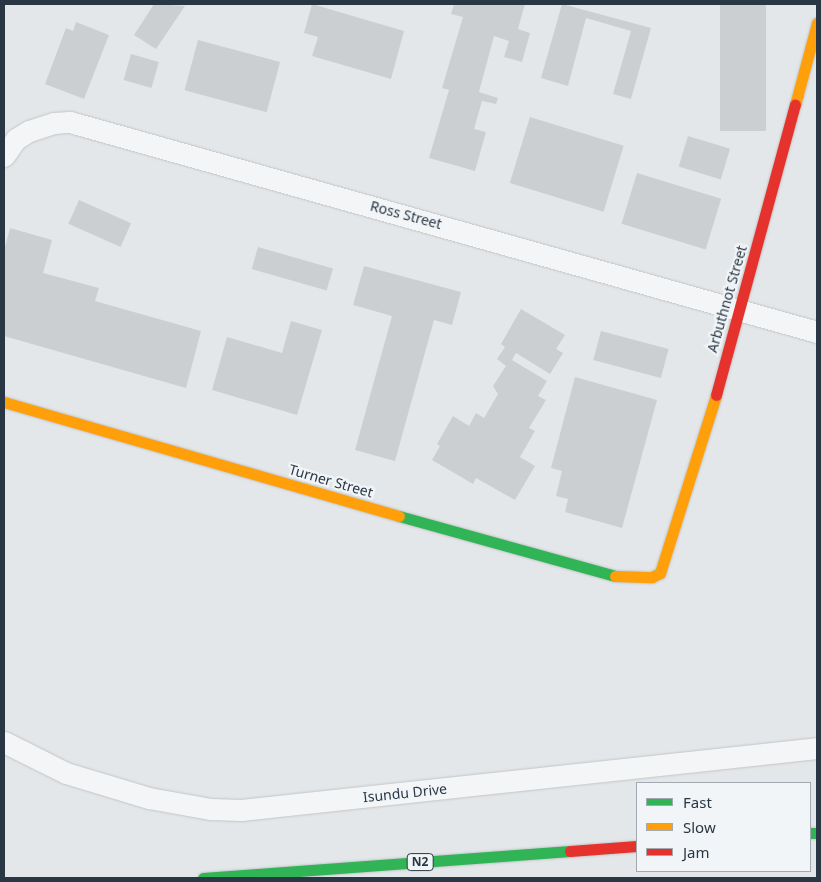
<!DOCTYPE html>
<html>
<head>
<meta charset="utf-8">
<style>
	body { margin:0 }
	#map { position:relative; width:821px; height:882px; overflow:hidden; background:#e4e7e9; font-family:"Noto Sans",sans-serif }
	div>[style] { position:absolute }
	.building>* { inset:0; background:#cccfd2; transform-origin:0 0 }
	.roads { filter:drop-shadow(0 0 1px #c2c5c7) drop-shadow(0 0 1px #c2c5c7) }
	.street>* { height:21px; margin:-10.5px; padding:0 10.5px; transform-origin:10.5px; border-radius:10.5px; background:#f3f5f6 }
	.fast>* { height:11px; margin:-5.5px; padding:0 5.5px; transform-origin:5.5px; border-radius:5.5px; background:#30b455 }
	.slow>* { height:11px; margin:-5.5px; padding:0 5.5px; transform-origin:5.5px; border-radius:5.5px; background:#ff9f0a }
	.jam>* { height:11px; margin:-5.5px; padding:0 5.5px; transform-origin:5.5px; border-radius:5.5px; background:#e5322d }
	span { translate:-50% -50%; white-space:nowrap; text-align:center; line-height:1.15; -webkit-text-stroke:4.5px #f2f5f8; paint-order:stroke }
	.shield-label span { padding:1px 4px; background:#f2f5f8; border:1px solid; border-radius:4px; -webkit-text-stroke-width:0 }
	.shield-label { font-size:12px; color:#293744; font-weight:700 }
	.street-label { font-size:14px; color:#293744 }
	.frame { position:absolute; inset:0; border:5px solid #293744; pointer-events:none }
	.legend { position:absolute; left:636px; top:782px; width:175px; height:90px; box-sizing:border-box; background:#f2f5f8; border:1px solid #a2a9b0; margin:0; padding:6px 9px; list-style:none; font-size:15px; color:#293744 }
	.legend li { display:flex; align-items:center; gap:10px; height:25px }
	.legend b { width:25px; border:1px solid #a2a9b0 }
</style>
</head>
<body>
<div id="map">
	<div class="building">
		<i style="clip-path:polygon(154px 4px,185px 6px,156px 49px,134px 35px)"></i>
		<i style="clip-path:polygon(312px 4px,404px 31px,391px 79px,312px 56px,318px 37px,304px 33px)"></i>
		<i style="clip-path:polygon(454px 4px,525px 4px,518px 29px,530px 33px,522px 62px,504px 57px,509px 41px,494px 36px,479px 92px,498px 98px,496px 104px,482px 101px,474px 129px,486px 132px,475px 171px,429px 158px,449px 90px,442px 88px,463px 17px,451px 14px)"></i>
		<i style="clip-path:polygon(562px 4px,651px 28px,631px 99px,613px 94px,631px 31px,586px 18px,568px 86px,541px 78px)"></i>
		<i style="left:720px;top:4px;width:46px;height:127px"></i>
		<i style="clip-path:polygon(76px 22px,109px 35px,84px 99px,45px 84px,66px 28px,73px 31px)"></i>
		<i style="left:198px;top:40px;width:85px;height:52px;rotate:15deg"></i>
		<i style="left:131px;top:54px;width:29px;height:27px;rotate:16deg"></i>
		<i style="left:530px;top:117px;width:98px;height:69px;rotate:17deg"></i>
		<i style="left:688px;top:136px;width:44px;height:32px;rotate:17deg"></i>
		<i style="left:637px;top:173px;width:88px;height:53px;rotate:17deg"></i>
		<i style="left:79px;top:200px;width:57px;height:26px;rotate:24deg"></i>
		<i style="clip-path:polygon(10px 228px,52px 240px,43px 273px,99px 288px,95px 301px,201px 331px,186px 388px,4px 336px,4px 251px)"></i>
		<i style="left:258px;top:247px;width:78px;height:23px;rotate:16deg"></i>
		<i style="clip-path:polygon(364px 266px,461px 292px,452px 325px,434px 320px,395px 461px,355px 450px,392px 316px,353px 305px)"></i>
		<i style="clip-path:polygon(521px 309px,565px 335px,556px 349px,563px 353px,550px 374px,516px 353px,512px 360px,547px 381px,538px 396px,546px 400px,529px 428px,535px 431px,520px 457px,535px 466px,515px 500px,476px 478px,473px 484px,432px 460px,440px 446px,437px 444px,453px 416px,469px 426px,476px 413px,484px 418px,498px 394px,493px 386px,506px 366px,497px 359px,505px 347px,501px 344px)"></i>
		<i style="clip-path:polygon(291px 321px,322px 330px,297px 415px,212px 390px,227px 337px,282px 353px)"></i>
		<i style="left:601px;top:331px;width:70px;height:30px;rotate:15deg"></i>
		<i style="clip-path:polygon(575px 377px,657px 400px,622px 528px,565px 512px,568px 499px,556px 496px,562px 471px,551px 468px)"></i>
	</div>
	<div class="roads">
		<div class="street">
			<i style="left:4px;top:156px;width:21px;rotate:-55deg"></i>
			<i style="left:16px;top:139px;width:15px;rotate:-32deg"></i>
			<i style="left:29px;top:131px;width:26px;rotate:-18deg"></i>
			<i style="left:54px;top:123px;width:16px;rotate:-4deg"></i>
			<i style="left:70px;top:122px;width:776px;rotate:15.7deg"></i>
			<i style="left:4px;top:742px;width:69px;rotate:26.6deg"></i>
			<i style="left:66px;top:773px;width:87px;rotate:16.8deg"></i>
			<i style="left:149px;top:798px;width:63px;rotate:10.1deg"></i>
			<i style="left:211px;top:809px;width:30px;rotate:2deg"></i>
			<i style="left:241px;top:810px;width:579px;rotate:-6.14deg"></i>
		</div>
		<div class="fast">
			<i style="left:399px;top:516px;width:224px;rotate:15.5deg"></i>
			<i style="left:810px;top:833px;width:7px"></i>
			<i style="left:203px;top:878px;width:368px;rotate:-4.2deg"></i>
		</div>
		<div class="slow">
			<i style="left:795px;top:105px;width:85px;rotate:-75deg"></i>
			<i style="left:4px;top:402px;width:411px;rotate:16.1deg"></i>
			<i style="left:615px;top:576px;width:37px;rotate:2deg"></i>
			<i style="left:652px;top:577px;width:9px;rotate:-27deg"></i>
			<i style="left:660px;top:573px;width:187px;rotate:-72.5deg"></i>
		</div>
		<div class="jam">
			<i style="left:716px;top:395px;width:301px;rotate:-74.8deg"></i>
			<i style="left:570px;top:851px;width:67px;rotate:-4.3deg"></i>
		</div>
	</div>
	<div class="shield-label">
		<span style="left:420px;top:862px">N2</span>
	</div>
	<div class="street-label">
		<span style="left:406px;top:215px;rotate:15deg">Ross Street</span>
		<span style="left:727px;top:299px;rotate:-74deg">Arbuthnot Street</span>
		<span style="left:331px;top:481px;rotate:16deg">Turner Street</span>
		<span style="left:405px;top:793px;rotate:-6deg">Isundu Drive</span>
	</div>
	<div class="frame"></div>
	<ul class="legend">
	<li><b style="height:6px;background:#30b455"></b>Fast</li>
	<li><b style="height:6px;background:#ff9f0a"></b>Slow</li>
	<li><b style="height:6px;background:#e5322d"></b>Jam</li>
	</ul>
</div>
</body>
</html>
